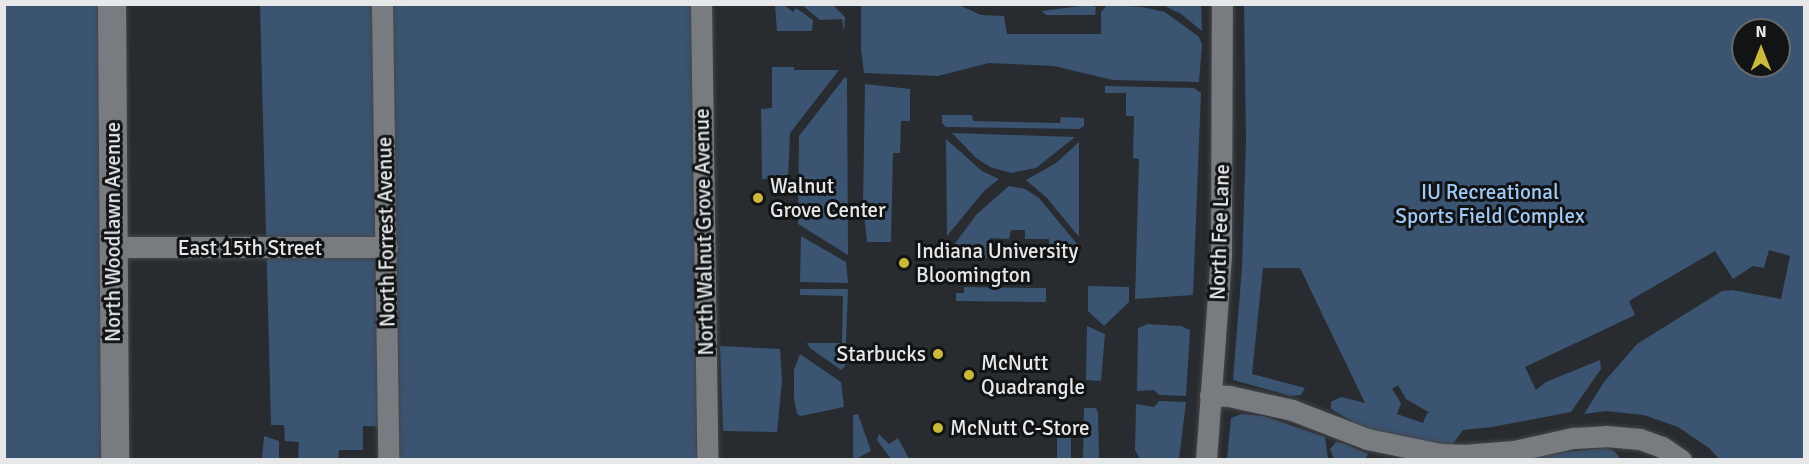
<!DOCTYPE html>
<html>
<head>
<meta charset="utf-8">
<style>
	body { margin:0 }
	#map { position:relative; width:1809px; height:464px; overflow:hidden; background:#282b2f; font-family:Signika,sans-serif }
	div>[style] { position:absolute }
	.green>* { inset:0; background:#3a5472; transform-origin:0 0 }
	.roads { filter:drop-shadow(0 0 2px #44464a) drop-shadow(0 0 2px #44464a) }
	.street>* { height:21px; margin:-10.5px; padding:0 10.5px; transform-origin:10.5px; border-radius:10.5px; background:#787c80 }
	.secondary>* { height:28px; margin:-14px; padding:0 14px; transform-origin:14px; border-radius:14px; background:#787c80 }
	.dots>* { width:16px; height:16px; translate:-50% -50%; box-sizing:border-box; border:3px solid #121315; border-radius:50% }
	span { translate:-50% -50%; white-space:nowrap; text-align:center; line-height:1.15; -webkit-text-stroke:6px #121315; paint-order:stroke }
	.poi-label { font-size:21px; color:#e6e8ea }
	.left { translate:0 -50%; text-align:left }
	.right { translate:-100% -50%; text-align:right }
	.park-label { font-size:21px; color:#a1c9f6 }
	.street-label { font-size:21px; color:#e6e8ea }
	.frame { position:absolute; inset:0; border:6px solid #e6e8ea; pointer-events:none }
	.north { position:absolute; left:1731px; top:18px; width:60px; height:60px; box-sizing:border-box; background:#121315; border:2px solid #67686a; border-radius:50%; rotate:0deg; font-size:16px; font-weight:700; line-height:24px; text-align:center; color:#e6e8ea }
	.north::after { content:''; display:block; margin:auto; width:21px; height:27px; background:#cbba39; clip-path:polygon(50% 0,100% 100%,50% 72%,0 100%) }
</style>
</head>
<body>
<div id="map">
	<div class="green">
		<i style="left:4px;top:5px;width:112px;height:454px"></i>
		<i style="clip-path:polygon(260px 5px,691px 5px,697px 459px,394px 459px,393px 427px,363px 426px,363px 450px,339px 450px,338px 459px,298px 459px,299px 442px,285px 441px,284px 425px,271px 425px)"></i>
		<i style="clip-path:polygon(775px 5px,784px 5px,793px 12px,796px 8px,813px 20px,812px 31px,777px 31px)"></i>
		<i style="clip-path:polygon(802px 5px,833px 5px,845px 17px,844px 32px,842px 19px,820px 20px)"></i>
		<i style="clip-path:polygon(861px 5px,959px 5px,981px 15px,1004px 16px,1007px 34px,1101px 34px,1101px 12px,1107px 5px,1142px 7px,1165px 12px,1199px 37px,1202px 45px,1199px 82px,1113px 80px,1054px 66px,989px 63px,938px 76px,864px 73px,861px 49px)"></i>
		<i style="clip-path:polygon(1088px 5px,1096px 7px,1095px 15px,1046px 15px,1042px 11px)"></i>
		<i style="clip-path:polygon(1163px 5px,1201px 5px,1202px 31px,1181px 14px)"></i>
		<i style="clip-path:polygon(evenodd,1244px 5px,1804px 5px,1804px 459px,1719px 459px,1709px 448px,1678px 427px,1644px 415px,1606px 411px,1584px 414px,1604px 382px,1637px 344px,1722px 291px,1732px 290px,1781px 299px,1790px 256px,1769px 250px,1764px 268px,1753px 266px,1733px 279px,1715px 251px,1629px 301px,1635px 315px,1525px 367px,1536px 390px,1546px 382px,1600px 360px,1601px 369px,1571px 412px,1492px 427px,1463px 430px,1452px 445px,1394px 438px,1357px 424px,1331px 409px,1331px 402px,1341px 397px,1365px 403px,1300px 268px,1263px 268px,1252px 374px,1305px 388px,1301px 395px,1291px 396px,1233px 380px,1242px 267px,1246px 139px,1244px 5px,1743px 30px,1779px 30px,1779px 66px,1743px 66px,1743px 30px,1244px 5px,1398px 385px,1406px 399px,1430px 413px,1427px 413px,1423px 423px,1397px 414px,1401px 403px,1392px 389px,1398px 385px)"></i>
		<i style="clip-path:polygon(772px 67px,794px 67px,794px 70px,839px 70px,790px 133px,788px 178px,762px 179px,761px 109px,772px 108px)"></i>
		<i style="clip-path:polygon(845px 77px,847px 78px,848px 255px,798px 224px,799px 136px)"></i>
		<i style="clip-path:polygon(865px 84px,910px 89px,910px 121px,901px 121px,900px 153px,893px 153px,891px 242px,867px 242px,863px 205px)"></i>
		<i style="clip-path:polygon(1105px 86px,1194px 88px,1201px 93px,1193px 295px,1135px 299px,1139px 159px,1133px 158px,1134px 116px,1126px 116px,1126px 93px,1105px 93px)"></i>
		<i style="clip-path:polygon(942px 115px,972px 115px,973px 121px,1060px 123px,1061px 117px,1084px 118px,1084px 126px,1079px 129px,946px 127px,942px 123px)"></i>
		<i style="clip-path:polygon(952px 133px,1075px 137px,1036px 168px,1011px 173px,990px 167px,976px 158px)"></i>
		<i style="clip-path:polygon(946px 139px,982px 171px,999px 179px,984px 191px,947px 236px)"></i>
		<i style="clip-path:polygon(1079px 142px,1079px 237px,1047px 198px,1026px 180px,1056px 163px)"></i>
		<i style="clip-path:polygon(1009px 186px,1025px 189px,1039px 198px,1077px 244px,1076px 254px,1049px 254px,1049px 239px,1025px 239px,1025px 230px,1011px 230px,1009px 239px,990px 238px,987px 258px,959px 257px,957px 246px,953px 246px,977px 214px)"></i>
		<i style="clip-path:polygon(801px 236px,846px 262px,848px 283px,800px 282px)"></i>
		<i style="clip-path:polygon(1088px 286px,1129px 287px,1129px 302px,1104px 326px,1088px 311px)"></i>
		<i style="clip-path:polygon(964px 287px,1046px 288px,1046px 302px,956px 301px,956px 293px,964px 293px)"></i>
		<i style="clip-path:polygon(800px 289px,848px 289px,845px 366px,841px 370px,810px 348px,807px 343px,842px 343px,843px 296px,800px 295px)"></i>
		<i style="clip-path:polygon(1148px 324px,1181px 326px,1190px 330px,1186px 396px,1159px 395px,1154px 390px,1137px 391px,1138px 328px)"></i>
		<i style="clip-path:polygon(1087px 326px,1105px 334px,1101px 381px,1086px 380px)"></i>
		<i style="clip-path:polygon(720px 346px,780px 349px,782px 381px,777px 432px,723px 431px)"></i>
		<i style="clip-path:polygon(800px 354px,841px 382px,844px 407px,801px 416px,797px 414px,794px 398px,794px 370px)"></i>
		<i style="clip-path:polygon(1159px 401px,1186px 402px,1179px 459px,1140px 459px,1135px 450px,1136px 404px,1154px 407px)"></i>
		<i style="clip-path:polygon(1084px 408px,1096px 408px,1098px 413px,1099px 459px,1083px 459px)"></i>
		<i style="clip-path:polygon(858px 414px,871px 451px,856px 459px,853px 457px,853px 415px)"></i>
		<i style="clip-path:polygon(1241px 414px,1263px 416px,1325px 437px,1328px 459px,1227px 459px,1231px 418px)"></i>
		<i style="clip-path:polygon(879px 434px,889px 444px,898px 438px,909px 459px,891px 459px,877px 440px)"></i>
		<i style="clip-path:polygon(264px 436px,279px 441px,279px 459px,262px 459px)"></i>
		<i style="left:1057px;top:438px;width:14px;height:21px"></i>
		<i style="clip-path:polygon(1336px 442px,1343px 443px,1368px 454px,1365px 459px,1334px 459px,1330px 449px)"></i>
		<i style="clip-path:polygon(1607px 448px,1615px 452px,1621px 459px,1530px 459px,1565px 452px)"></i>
	</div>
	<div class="roads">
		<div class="street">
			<i style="left:382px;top:4px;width:456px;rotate:89.2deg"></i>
			<i style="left:701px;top:4px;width:456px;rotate:89.2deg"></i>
			<i style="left:113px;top:247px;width:274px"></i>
			<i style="left:1210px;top:395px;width:19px;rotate:3deg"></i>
			<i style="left:1229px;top:396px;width:65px;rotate:12.5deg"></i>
			<i style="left:1292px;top:410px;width:80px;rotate:21.1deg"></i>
			<i style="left:1367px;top:439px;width:75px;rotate:11.6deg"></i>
			<i style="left:1440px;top:454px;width:23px;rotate:2deg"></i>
			<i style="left:1463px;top:455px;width:51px;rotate:-4.5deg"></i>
			<i style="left:1514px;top:451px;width:60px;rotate:-12.4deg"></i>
			<i style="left:1573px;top:438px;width:33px;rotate:-3deg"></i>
			<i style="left:1606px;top:436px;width:34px;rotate:5deg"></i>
			<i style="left:1640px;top:439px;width:23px;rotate:20deg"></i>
			<i style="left:1662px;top:447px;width:23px;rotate:34deg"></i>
			<i style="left:1206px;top:460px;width:206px;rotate:-85.8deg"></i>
			<i style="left:1221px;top:255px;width:251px;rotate:-89.8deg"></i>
		</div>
		<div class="secondary">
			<i style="left:112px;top:4px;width:456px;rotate:89.6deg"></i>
		</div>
	</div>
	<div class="dots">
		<i style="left:758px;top:198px;background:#cbba39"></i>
		<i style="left:904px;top:263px;background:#cbba39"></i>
		<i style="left:938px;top:354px;background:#cbba39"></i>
		<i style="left:969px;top:375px;background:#cbba39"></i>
		<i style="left:938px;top:428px;background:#cbba39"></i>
	</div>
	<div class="poi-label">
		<span class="left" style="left:770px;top:198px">Walnut<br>Grove Center</span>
		<span class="left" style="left:916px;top:263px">Indiana University<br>Bloomington</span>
		<span class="right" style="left:926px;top:354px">Starbucks</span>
		<span class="left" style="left:981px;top:375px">McNutt<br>Quadrangle</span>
		<span class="left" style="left:950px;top:428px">McNutt C-Store</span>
	</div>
	<div class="park-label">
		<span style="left:1490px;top:204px">IU Recreational<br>Sports Field Complex</span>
	</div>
	<div class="street-label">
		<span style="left:113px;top:232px;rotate:-90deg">North Woodlawn Avenue</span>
		<span style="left:386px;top:232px;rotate:-91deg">North Forrest Avenue</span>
		<span style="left:704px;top:232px;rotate:-91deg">North Walnut Grove Avenue</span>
		<span style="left:1220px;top:232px;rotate:-88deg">North Fee Lane</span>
		<span style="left:250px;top:248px">East 15th Street</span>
	</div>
	<div class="frame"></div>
	<div class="north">N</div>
</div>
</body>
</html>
